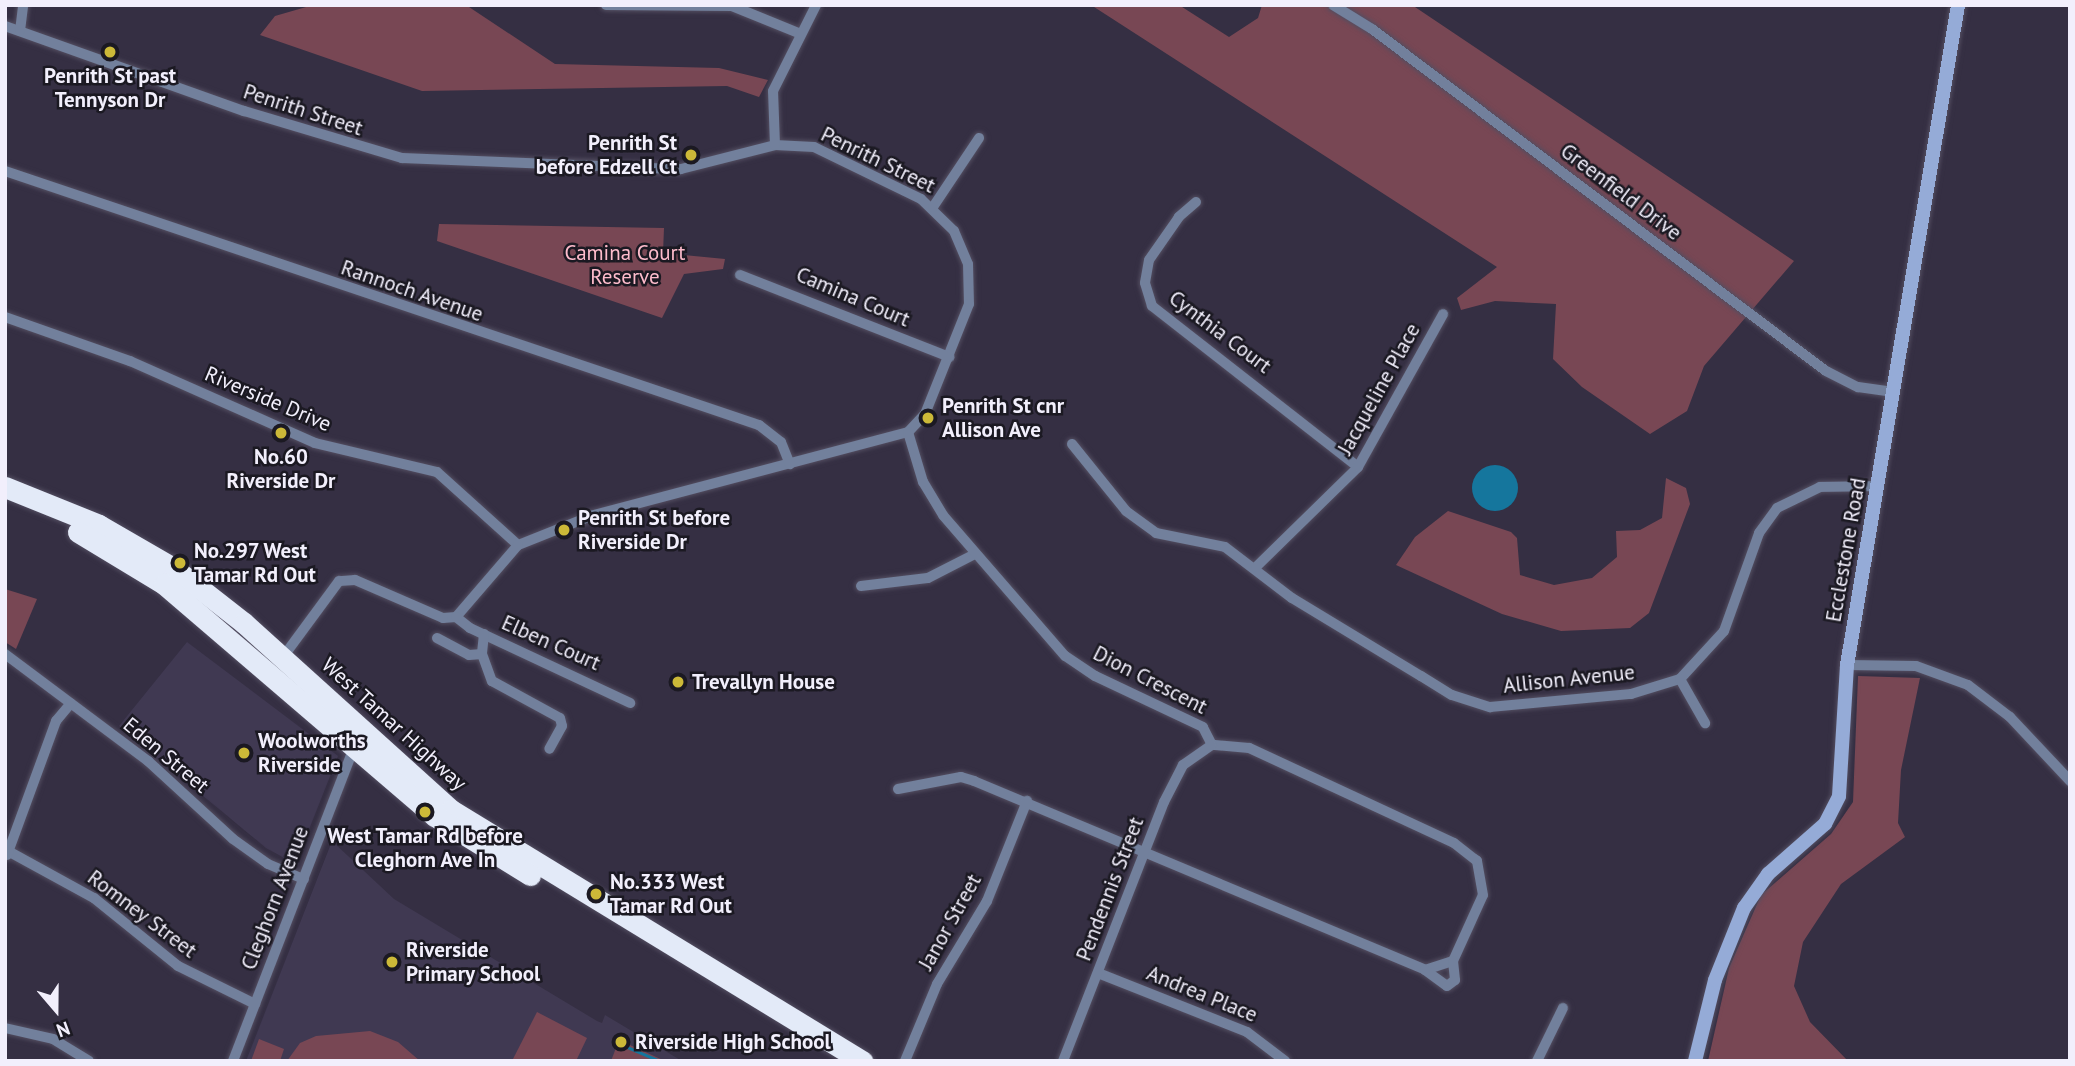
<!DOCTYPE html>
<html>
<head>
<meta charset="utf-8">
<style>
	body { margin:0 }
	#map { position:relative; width:2075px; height:1066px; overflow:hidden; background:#352f43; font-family:"PT Sans",sans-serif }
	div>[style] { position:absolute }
	.built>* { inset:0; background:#403952 }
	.green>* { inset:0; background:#784754 }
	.water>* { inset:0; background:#15769d }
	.round { border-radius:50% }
	.stream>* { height:2.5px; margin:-1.25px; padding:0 1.25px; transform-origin:1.25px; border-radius:1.25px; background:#15769d }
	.roads { filter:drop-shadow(0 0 2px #534e61) drop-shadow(0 0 2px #534e61) }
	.street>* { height:10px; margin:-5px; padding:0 5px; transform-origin:5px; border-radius:5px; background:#72809c }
	.secondary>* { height:14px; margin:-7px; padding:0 7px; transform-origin:7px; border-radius:7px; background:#95abd7 }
	.highway>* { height:21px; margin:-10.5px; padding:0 10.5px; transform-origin:10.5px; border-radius:10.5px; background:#e3eaf8 }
	.dots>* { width:19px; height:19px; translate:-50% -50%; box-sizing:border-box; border:4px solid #1b1922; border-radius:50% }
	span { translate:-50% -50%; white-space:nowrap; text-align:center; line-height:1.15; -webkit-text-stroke:5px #1b1922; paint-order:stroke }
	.poi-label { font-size:21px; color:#f2effc; font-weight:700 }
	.right { translate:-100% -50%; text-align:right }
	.left { translate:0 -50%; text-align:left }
	.street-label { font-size:21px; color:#f2effc }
	.park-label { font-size:21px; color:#febccc }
	.frame { position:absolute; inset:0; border:7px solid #f2effc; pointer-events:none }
	.north { position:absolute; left:21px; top:975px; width:70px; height:70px; -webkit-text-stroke:5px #1b1922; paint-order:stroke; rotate:160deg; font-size:19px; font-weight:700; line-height:28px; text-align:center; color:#f2effc }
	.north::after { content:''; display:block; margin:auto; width:24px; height:32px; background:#f2effc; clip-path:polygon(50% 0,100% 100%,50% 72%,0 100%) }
</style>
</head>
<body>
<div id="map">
	<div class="built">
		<i style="clip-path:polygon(187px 642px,338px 756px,299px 855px,290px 852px,286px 859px,266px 848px,119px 726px)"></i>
		<i style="clip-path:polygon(332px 841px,394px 899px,597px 1021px,602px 1023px,605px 1015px,682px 1061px,246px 1061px)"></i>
	</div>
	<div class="green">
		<i style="clip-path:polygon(313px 5px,466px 5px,555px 64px,719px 68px,768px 80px,759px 97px,727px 86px,422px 91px,260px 35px,275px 16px)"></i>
		<i style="clip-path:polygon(1091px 5px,1179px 5px,1229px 37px,1258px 18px,1262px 5px,1412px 5px,1794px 261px,1704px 366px,1687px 411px,1650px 434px,1582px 387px,1553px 359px,1556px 304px,1495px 301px,1461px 310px,1457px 298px,1497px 267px)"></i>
		<i style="clip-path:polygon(439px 224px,664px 228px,663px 253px,725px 259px,723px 269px,684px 274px,662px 318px,437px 241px)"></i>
		<i style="clip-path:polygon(1666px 478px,1686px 488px,1690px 504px,1649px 613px,1630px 628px,1561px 631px,1502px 614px,1396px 565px,1415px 537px,1448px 511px,1511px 532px,1517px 538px,1520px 575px,1554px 585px,1592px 578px,1617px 557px,1616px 531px,1640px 530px,1662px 518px)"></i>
		<i style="clip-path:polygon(5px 589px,37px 599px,16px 649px,5px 642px)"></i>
		<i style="clip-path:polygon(1858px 676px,1920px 678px,1901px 770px,1898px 823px,1905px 837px,1841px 884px,1803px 942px,1794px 986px,1810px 1022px,1848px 1061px,1708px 1061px,1729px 968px,1761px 895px,1831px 834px,1853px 802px)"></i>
		<i style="clip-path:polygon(537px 1012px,587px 1038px,576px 1061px,513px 1059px)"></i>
		<i style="clip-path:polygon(370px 1031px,398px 1042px,420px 1061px,287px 1061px,300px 1043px,316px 1036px)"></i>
		<i style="clip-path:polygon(259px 1039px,284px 1049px,280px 1061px,251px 1061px)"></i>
		<i style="clip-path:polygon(619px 1040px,665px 1061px,611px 1061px)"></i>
	</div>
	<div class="water">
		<i class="round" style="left:1472px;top:465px;width:46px;height:46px"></i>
	</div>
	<div class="stream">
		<i style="left:613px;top:1041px;width:51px;rotate:23.1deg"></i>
	</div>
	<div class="roads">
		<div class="street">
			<i style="left:606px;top:5px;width:126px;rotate:0.5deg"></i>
			<i style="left:732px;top:6px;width:74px;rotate:22.1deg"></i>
			<i style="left:1333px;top:5px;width:46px;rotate:31.6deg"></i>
			<i style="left:1372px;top:29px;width:568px;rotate:36.99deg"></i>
			<i style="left:1826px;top:371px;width:36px;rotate:27deg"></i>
			<i style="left:1858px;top:387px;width:36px;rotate:8deg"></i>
			<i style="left:5px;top:26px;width:254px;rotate:19.6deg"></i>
			<i style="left:244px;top:111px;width:165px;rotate:16.6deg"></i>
			<i style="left:402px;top:158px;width:279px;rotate:2.3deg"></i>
			<i style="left:681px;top:169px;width:97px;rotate:-14.3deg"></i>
			<i style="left:775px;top:145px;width:39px;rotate:3deg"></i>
			<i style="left:814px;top:147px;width:119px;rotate:25.9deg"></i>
			<i style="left:921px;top:199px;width:46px;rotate:44.1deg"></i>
			<i style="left:954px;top:231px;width:36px;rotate:67deg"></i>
			<i style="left:968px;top:264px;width:40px;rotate:88.6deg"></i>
			<i style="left:969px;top:304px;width:118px;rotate:111.8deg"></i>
			<i style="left:925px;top:414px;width:25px;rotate:133deg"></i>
			<i style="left:908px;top:432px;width:328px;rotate:165.2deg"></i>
			<i style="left:591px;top:516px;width:79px;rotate:158.3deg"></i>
			<i style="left:20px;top:31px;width:26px;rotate:-83deg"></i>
			<i style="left:775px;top:145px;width:54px;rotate:-92.1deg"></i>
			<i style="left:773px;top:91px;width:96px;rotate:-63.4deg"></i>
			<i style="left:5px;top:171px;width:796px;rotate:18.62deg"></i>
			<i style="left:759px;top:425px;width:28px;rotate:38deg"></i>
			<i style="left:781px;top:442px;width:24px;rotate:68deg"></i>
			<i style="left:1196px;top:202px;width:23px;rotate:139deg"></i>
			<i style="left:1179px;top:217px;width:52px;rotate:124.9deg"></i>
			<i style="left:1149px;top:260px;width:23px;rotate:100deg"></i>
			<i style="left:1145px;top:283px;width:24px;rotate:73deg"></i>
			<i style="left:1152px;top:306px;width:261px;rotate:38deg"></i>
			<i style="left:933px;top:207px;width:83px;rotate:-56.3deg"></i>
			<i style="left:740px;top:275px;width:225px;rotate:21.4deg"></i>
			<i style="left:5px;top:317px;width:133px;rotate:19.4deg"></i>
			<i style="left:130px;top:361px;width:202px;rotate:23.9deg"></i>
			<i style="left:315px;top:443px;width:125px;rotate:13.4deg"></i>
			<i style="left:437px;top:472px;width:109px;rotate:42deg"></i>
			<i style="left:518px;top:545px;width:95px;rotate:130.7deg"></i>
			<i style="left:456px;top:617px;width:13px;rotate:176deg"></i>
			<i style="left:443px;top:618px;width:96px;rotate:-156.6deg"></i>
			<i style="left:355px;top:580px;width:16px;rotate:176deg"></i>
			<i style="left:339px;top:581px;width:94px;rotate:126.4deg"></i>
			<i style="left:1072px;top:444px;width:86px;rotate:51.1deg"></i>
			<i style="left:1126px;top:511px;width:37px;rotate:36deg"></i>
			<i style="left:1156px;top:533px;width:70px;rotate:11.5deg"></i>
			<i style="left:1225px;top:547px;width:84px;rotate:37.3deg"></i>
			<i style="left:1292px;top:598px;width:151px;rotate:31.2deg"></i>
			<i style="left:1421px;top:676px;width:36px;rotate:32deg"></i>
			<i style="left:1452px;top:695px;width:40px;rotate:18deg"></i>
			<i style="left:1490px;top:707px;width:142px;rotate:-5.3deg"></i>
			<i style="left:1631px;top:694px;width:51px;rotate:-17deg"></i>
			<i style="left:1680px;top:679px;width:65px;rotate:-47.5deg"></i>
			<i style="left:1724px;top:631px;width:104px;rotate:-70.3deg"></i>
			<i style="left:1759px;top:533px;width:31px;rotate:-54deg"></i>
			<i style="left:1777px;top:508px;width:48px;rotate:-26deg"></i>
			<i style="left:1820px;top:487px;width:58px;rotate:-1deg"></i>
			<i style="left:1256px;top:567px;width:143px;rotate:-44.4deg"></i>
			<i style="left:1358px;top:467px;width:175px;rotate:-60.9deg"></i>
			<i style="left:861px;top:586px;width:67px;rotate:-6.8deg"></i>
			<i style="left:928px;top:578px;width:53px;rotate:-27.1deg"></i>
			<i style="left:456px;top:617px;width:18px;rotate:38deg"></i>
			<i style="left:470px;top:628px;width:177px;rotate:25.1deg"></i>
			<i style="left:484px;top:634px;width:20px;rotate:96deg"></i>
			<i style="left:482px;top:654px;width:29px;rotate:70deg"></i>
			<i style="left:492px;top:681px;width:77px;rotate:28.6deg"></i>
			<i style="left:560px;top:718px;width:8px;rotate:76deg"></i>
			<i style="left:562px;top:726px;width:26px;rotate:119deg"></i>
			<i style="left:437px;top:638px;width:36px;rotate:28deg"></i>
			<i style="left:469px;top:655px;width:13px;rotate:-4deg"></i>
			<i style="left:5px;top:654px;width:179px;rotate:36.8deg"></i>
			<i style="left:148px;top:761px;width:115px;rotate:42.5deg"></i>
			<i style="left:233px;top:839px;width:43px;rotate:35.5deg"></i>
			<i style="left:268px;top:864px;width:39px;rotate:23deg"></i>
			<i style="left:1847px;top:665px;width:69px;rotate:0.8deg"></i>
			<i style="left:1916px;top:666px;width:55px;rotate:20.1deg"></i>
			<i style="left:1968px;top:685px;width:53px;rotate:37.3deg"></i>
			<i style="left:2010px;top:717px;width:88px;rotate:46.8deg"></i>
			<i style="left:1680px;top:679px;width:51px;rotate:60.4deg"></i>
			<i style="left:898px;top:789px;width:64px;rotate:-10.8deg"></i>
			<i style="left:961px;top:777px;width:14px;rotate:17deg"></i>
			<i style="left:974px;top:781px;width:489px;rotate:22.7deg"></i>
			<i style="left:1425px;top:970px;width:29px;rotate:-18deg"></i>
			<i style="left:1453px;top:961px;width:72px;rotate:-65.6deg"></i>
			<i style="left:1483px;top:895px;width:35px;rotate:-100deg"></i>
			<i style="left:1477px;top:861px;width:29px;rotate:-142deg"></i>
			<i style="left:1454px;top:843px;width:226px;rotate:-155.1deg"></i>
			<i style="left:1249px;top:748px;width:37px;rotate:-175deg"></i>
			<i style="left:1212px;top:745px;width:20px;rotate:-117deg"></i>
			<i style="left:1203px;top:727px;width:119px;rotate:-154.7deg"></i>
			<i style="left:1095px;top:676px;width:36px;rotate:-146deg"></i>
			<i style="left:1065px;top:656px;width:186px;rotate:-130.9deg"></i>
			<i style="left:943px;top:515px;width:39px;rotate:-121deg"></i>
			<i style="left:923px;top:482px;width:52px;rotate:-106.7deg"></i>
			<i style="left:8px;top:851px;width:98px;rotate:28.7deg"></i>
			<i style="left:94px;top:898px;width:108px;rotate:39deg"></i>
			<i style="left:178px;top:966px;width:86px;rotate:26.3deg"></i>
			<i style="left:7px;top:855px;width:143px;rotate:-69.9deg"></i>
			<i style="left:56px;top:721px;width:23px;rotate:-50deg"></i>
			<i style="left:1425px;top:970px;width:27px;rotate:36deg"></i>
			<i style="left:1447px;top:986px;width:10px;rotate:-37deg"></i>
			<i style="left:1455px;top:980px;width:19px;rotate:-96deg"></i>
			<i style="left:1098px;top:973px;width:160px;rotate:21.6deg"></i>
			<i style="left:1247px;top:1032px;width:48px;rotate:37.3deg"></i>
			<i style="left:5px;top:1028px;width:49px;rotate:12.9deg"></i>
			<i style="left:53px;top:1039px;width:42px;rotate:31.4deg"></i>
			<i style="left:233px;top:1061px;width:336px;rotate:-68.9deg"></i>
			<i style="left:905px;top:1061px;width:83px;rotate:-67.4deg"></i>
			<i style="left:937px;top:984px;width:97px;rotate:-58.9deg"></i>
			<i style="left:987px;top:901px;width:108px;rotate:-68.2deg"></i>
			<i style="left:1063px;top:1061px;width:278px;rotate:-68.7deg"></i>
			<i style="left:1164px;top:802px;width:42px;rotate:-62.8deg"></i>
			<i style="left:1183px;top:765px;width:35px;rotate:-35deg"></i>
			<i style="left:1537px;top:1061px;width:59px;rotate:-63.9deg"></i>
		</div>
		<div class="secondary">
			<i style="left:1695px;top:1061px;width:83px;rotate:-76.1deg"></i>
			<i style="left:1715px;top:980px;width:78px;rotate:-68.1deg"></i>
			<i style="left:1744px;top:908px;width:42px;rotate:-54.8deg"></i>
			<i style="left:1768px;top:874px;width:76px;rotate:-41.3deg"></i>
			<i style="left:1825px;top:824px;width:31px;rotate:-63deg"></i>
			<i style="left:1839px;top:796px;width:131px;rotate:-86.5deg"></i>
			<i style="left:1847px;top:665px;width:669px;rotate:-80.45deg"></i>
		</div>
		<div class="highway">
			<i style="left:5px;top:487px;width:101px;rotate:22deg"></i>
			<i style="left:99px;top:525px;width:88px;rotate:30.1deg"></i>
			<i style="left:175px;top:569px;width:88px;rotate:38deg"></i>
			<i style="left:244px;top:623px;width:279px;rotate:42.1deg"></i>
			<i style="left:451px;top:810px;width:482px;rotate:31.4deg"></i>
			<i style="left:78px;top:532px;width:100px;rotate:31.2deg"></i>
			<i style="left:164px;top:584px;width:357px;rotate:40.6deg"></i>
			<i style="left:435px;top:816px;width:112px;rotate:31.8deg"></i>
		</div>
	</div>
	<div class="dots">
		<i style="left:110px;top:52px;background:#ccb938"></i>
		<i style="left:691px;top:155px;background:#ccb938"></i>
		<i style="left:928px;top:418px;background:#ccb938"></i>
		<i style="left:281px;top:433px;background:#ccb938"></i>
		<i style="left:564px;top:530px;background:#ccb938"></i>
		<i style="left:180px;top:563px;background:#ccb938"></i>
		<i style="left:678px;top:682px;background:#ccb938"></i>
		<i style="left:244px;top:753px;background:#ccb938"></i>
		<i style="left:425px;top:812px;background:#ccb938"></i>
		<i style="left:596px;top:894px;background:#ccb938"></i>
		<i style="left:392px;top:962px;background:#ccb938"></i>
		<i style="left:621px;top:1042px;background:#ccb938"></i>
	</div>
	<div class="poi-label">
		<span style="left:110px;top:88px">Penrith St past<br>Tennyson Dr</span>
		<span class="right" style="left:677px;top:155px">Penrith St<br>before Edzell Ct</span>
		<span class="left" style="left:942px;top:418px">Penrith St cnr<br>Allison Ave</span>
		<span style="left:281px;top:469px">No.60<br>Riverside Dr</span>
		<span class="left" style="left:578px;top:530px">Penrith St before<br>Riverside Dr</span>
		<span class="left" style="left:194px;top:563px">No.297 West<br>Tamar Rd Out</span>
		<span class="left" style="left:692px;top:682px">Trevallyn House</span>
		<span class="left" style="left:258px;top:753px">Woolworths<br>Riverside</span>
		<span style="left:425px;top:848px">West Tamar Rd before<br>Cleghorn Ave In</span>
		<span class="left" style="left:610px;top:894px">No.333 West<br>Tamar Rd Out</span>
		<span class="left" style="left:406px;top:962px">Riverside<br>Primary School</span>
		<span class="left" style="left:635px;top:1042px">Riverside High School</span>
	</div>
	<div class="street-label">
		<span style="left:303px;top:110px;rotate:18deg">Penrith Street</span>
		<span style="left:878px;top:160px;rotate:26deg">Penrith Street</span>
		<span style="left:1621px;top:192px;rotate:37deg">Greenfield Drive</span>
		<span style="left:412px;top:291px;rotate:19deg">Rannoch Avenue</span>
		<span style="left:853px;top:297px;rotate:23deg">Camina Court</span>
		<span style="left:1220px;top:332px;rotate:37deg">Cynthia Court</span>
		<span style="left:1379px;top:389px;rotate:-61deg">Jacqueline Place</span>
		<span style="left:268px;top:399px;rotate:23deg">Riverside Drive</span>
		<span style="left:1846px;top:550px;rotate:-80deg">Ecclestone Road</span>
		<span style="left:551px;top:643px;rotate:24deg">Elben Court</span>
		<span style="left:1569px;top:679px;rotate:-6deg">Allison Avenue</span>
		<span style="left:1150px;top:680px;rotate:27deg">Dion Crescent</span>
		<span style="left:394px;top:724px;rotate:42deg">West Tamar Highway</span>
		<span style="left:166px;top:755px;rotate:40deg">Eden Street</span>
		<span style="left:1110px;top:889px;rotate:-69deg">Pendennis Street</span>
		<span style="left:275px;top:898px;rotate:-69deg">Cleghorn Avenue</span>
		<span style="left:142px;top:914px;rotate:37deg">Romney Street</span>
		<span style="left:950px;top:922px;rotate:-61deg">Janor Street</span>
		<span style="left:1202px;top:994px;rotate:22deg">Andrea Place</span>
	</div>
	<div class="park-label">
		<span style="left:625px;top:265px">Camina Court<br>Reserve</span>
	</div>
	<div class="frame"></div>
	<div class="north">N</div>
</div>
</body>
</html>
